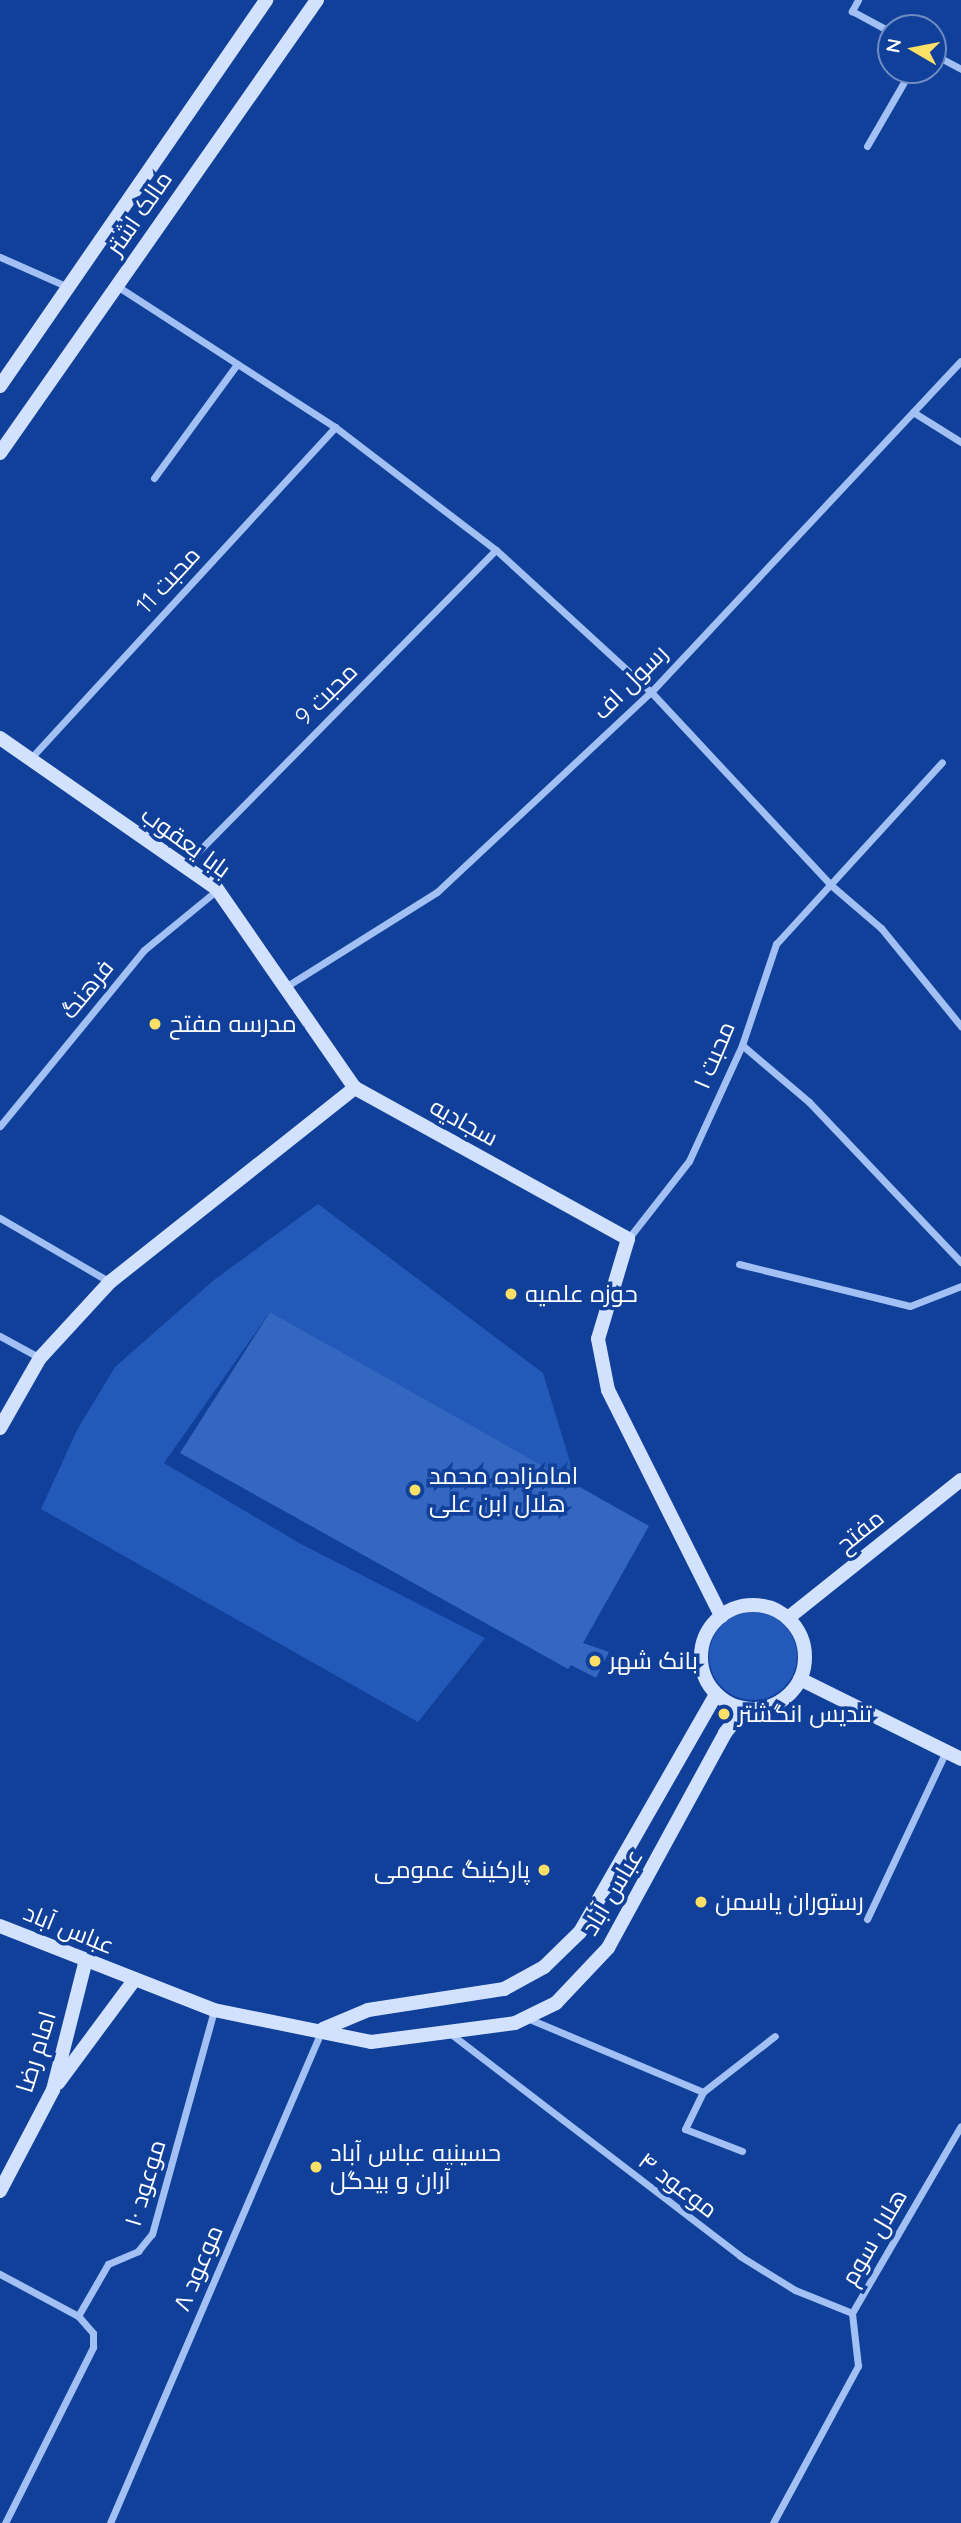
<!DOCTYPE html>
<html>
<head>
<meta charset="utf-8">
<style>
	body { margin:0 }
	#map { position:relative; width:961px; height:2523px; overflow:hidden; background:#10409a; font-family:Quicksand,Cairo,sans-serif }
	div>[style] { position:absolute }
	.green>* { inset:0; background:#2359b8 }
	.round { border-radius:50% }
	.building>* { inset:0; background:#3467c0 }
	.street>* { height:7px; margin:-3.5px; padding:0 3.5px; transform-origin:3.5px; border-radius:3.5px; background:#a2c0f4 }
	.secondary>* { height:14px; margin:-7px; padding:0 7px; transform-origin:7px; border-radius:7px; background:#d2e1fd }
	.secondary>.ring { margin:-7px; padding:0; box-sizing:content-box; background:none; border:14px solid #d2e1fd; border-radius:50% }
	.dots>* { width:19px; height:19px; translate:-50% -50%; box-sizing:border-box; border:4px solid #10409a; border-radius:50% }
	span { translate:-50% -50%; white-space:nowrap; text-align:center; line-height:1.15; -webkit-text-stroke:7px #10409a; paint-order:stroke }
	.street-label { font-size:24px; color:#fff }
	.poi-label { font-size:24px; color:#fff }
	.left { translate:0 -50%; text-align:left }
	.right { translate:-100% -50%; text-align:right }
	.north { position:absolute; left:877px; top:14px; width:70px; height:70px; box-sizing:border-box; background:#10409a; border:2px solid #708cc2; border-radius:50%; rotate:280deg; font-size:19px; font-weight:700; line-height:28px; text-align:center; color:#fff }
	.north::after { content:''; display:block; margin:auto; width:24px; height:32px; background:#ffe066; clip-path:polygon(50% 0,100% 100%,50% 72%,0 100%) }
</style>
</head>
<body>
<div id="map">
	<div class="green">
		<i style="clip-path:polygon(318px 1204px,543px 1373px,578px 1488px,270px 1312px,164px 1463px,301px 1544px,485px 1638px,418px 1722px,41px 1509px,77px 1430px,115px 1367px,214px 1280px)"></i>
		<i class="round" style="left:709px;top:1612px;width:88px;height:88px"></i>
	</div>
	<div class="building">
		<i style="clip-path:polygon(270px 1312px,649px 1526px,583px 1643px,609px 1652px,596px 1678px,571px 1665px,568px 1669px,180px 1453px)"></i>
	</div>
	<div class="street">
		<i style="left:858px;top:0;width:13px;rotate:119deg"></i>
		<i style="left:852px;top:11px;width:44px;rotate:28.3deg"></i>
		<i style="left:933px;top:54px;width:32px;rotate:28deg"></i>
		<i style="left:867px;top:146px;width:88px;rotate:-59.9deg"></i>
		<i style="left:0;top:257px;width:74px;rotate:23.8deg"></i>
		<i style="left:117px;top:286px;width:260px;rotate:32.9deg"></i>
		<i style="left:335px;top:427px;width:203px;rotate:37.4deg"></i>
		<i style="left:496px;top:550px;width:210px;rotate:42.5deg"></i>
		<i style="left:651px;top:692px;width:265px;rotate:47deg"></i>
		<i style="left:832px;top:886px;width:65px;rotate:40.6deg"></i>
		<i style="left:881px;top:928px;width:127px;rotate:50.8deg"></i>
		<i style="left:913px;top:412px;width:57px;rotate:32deg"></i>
		<i style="left:154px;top:478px;width:141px;rotate:-53.9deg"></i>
		<i style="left:30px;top:759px;width:451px;rotate:-47.4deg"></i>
		<i style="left:184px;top:866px;width:444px;rotate:-45.4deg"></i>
		<i style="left:287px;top:986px;width:177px;rotate:-32.1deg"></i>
		<i style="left:437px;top:892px;width:293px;rotate:-43.1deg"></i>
		<i style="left:651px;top:692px;width:453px;rotate:-46.9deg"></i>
		<i style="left:742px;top:1045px;width:88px;rotate:40.4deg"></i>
		<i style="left:809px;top:1102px;width:221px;rotate:46.5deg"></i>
		<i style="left:0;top:1126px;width:227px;rotate:-50.7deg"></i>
		<i style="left:144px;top:950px;width:94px;rotate:-39.4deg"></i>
		<i style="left:0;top:1218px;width:127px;rotate:30.2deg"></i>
		<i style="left:628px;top:1239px;width:99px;rotate:-52deg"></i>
		<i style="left:689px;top:1161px;width:128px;rotate:-65.4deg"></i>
		<i style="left:742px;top:1045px;width:107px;rotate:-71.4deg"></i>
		<i style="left:776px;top:944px;width:246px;rotate:-47.6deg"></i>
		<i style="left:739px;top:1264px;width:176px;rotate:13.8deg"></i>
		<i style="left:910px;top:1306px;width:55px;rotate:-21.4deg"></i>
		<i style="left:0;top:1336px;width:46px;rotate:28.8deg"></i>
		<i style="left:867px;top:1919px;width:186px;rotate:-64.8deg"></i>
		<i style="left:527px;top:2018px;width:191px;rotate:22.8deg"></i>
		<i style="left:451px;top:2034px;width:364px;rotate:37.5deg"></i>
		<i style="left:740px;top:2256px;width:65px;rotate:31.7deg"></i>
		<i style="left:795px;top:2290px;width:61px;rotate:22deg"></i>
		<i style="left:742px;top:2151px;width:61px;rotate:-158.9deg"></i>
		<i style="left:685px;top:2129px;width:41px;rotate:-64.1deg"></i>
		<i style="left:703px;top:2092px;width:91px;rotate:-37.9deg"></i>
		<i style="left:0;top:2274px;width:89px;rotate:28.3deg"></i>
		<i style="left:5px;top:2523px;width:197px;rotate:-63.4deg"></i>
		<i style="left:93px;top:2347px;width:14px;rotate:-90deg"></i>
		<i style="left:93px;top:2333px;width:23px;rotate:-131deg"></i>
		<i style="left:78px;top:2316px;width:60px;rotate:-60deg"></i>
		<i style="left:108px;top:2264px;width:33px;rotate:-23deg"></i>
		<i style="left:138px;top:2251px;width:22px;rotate:-51deg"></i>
		<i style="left:152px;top:2234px;width:231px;rotate:-74.5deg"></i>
		<i style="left:110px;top:2523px;width:534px;rotate:-66.75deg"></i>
		<i style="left:773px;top:2523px;width:179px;rotate:-61.6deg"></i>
		<i style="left:858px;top:2366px;width:53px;rotate:-96.5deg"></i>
		<i style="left:852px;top:2313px;width:216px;rotate:-59.8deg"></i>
	</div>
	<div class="secondary">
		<i style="left:0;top:386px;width:469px;rotate:-55.4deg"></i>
		<i style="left:0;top:453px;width:553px;rotate:-55.02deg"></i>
		<i style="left:0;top:738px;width:264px;rotate:34.8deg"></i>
		<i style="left:217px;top:889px;width:242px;rotate:55.3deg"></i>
		<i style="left:355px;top:1088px;width:312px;rotate:28.9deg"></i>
		<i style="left:628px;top:1239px;width:104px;rotate:106.7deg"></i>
		<i style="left:598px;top:1339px;width:52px;rotate:78.9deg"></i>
		<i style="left:608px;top:1390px;width:253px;rotate:63.4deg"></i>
		<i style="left:0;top:1428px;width:81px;rotate:-60.3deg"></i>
		<i style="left:40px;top:1358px;width:103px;rotate:-47.4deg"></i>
		<i style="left:110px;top:1282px;width:313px;rotate:-38.4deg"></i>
		<i class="ring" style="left:701px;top:1605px;width:90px;height:90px"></i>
		<i style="left:788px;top:1618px;width:221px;rotate:-38.6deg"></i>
		<i style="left:800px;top:1679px;width:180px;rotate:26.4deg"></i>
		<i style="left:0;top:1926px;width:230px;rotate:21.4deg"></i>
		<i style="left:214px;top:2010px;width:160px;rotate:11.5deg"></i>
		<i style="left:371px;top:2042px;width:145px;rotate:-7.5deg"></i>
		<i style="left:515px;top:2023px;width:46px;rotate:-26deg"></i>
		<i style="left:556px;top:2003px;width:76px;rotate:-46.6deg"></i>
		<i style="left:608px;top:1948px;width:245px;rotate:-61.4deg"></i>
		<i style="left:725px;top:1733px;width:19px;rotate:-51deg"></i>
		<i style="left:737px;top:1718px;width:27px;rotate:-20deg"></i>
		<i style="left:323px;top:2029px;width:49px;rotate:-22.9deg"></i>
		<i style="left:368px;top:2010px;width:138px;rotate:-8.8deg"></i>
		<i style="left:504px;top:1989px;width:46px;rotate:-28.8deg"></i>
		<i style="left:544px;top:1967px;width:50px;rotate:-44.2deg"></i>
		<i style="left:580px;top:1932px;width:273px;rotate:-60.2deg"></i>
		<i style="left:58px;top:2083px;width:129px;rotate:-53.5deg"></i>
		<i style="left:0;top:2191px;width:114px;rotate:-62.3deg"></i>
		<i style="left:53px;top:2090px;width:134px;rotate:-75.8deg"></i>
	</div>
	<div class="dots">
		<i style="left:155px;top:1024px;background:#ffe066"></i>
		<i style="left:511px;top:1294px;background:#ffe066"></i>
		<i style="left:415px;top:1490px;background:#ffe066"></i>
		<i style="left:595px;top:1661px;background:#ffe066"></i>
		<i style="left:724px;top:1714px;background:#ffe066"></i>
		<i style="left:544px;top:1870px;background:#ffe066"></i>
		<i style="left:701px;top:1902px;background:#ffe066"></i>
		<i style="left:316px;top:2167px;background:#ffe066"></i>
	</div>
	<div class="street-label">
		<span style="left:139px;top:213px;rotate:-55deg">مالک اشتر</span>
		<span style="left:168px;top:580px;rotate:-47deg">محبت 11</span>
		<span style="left:630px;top:682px;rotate:-45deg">رسول اف</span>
		<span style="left:326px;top:694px;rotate:-45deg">محبت 9</span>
		<span style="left:186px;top:842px;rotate:36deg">بابا یعقوب</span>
		<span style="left:87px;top:989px;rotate:-51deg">فرهنگ</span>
		<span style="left:714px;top:1055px;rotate:-67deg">محبت ۱</span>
		<span style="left:464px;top:1122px;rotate:29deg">سجادیه</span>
		<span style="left:860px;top:1531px;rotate:-39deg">مفتح</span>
		<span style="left:612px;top:1892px;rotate:-59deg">عباس آباد</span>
		<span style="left:69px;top:1929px;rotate:22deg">عباس آباد</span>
		<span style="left:36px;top:2052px;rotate:-73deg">امام رضا</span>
		<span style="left:145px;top:2183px;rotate:-73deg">موعود ۱۰</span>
		<span style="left:678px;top:2185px;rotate:37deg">موعود ۴</span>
		<span style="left:874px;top:2237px;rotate:-60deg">هلال سوم</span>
		<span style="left:198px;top:2268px;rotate:-67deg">موعود ۸</span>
	</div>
	<div class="poi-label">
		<span class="left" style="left:169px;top:1024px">مدرسه مفتح</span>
		<span class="left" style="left:525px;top:1294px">حوزه علمیه</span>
		<span class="left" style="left:429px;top:1490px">امامزاده محمد<br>هلال ابن علی</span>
		<span class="left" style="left:609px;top:1661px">بانک شهر</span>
		<span class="left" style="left:738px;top:1714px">تندیس انگشتر</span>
		<span class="right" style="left:530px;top:1870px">پارکینگ عمومی</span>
		<span class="left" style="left:715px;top:1902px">رستوران یاسمن</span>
		<span class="left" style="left:330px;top:2167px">حسینیه عباس آباد<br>آران و بیدگل</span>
	</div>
	<div class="north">N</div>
</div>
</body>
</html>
